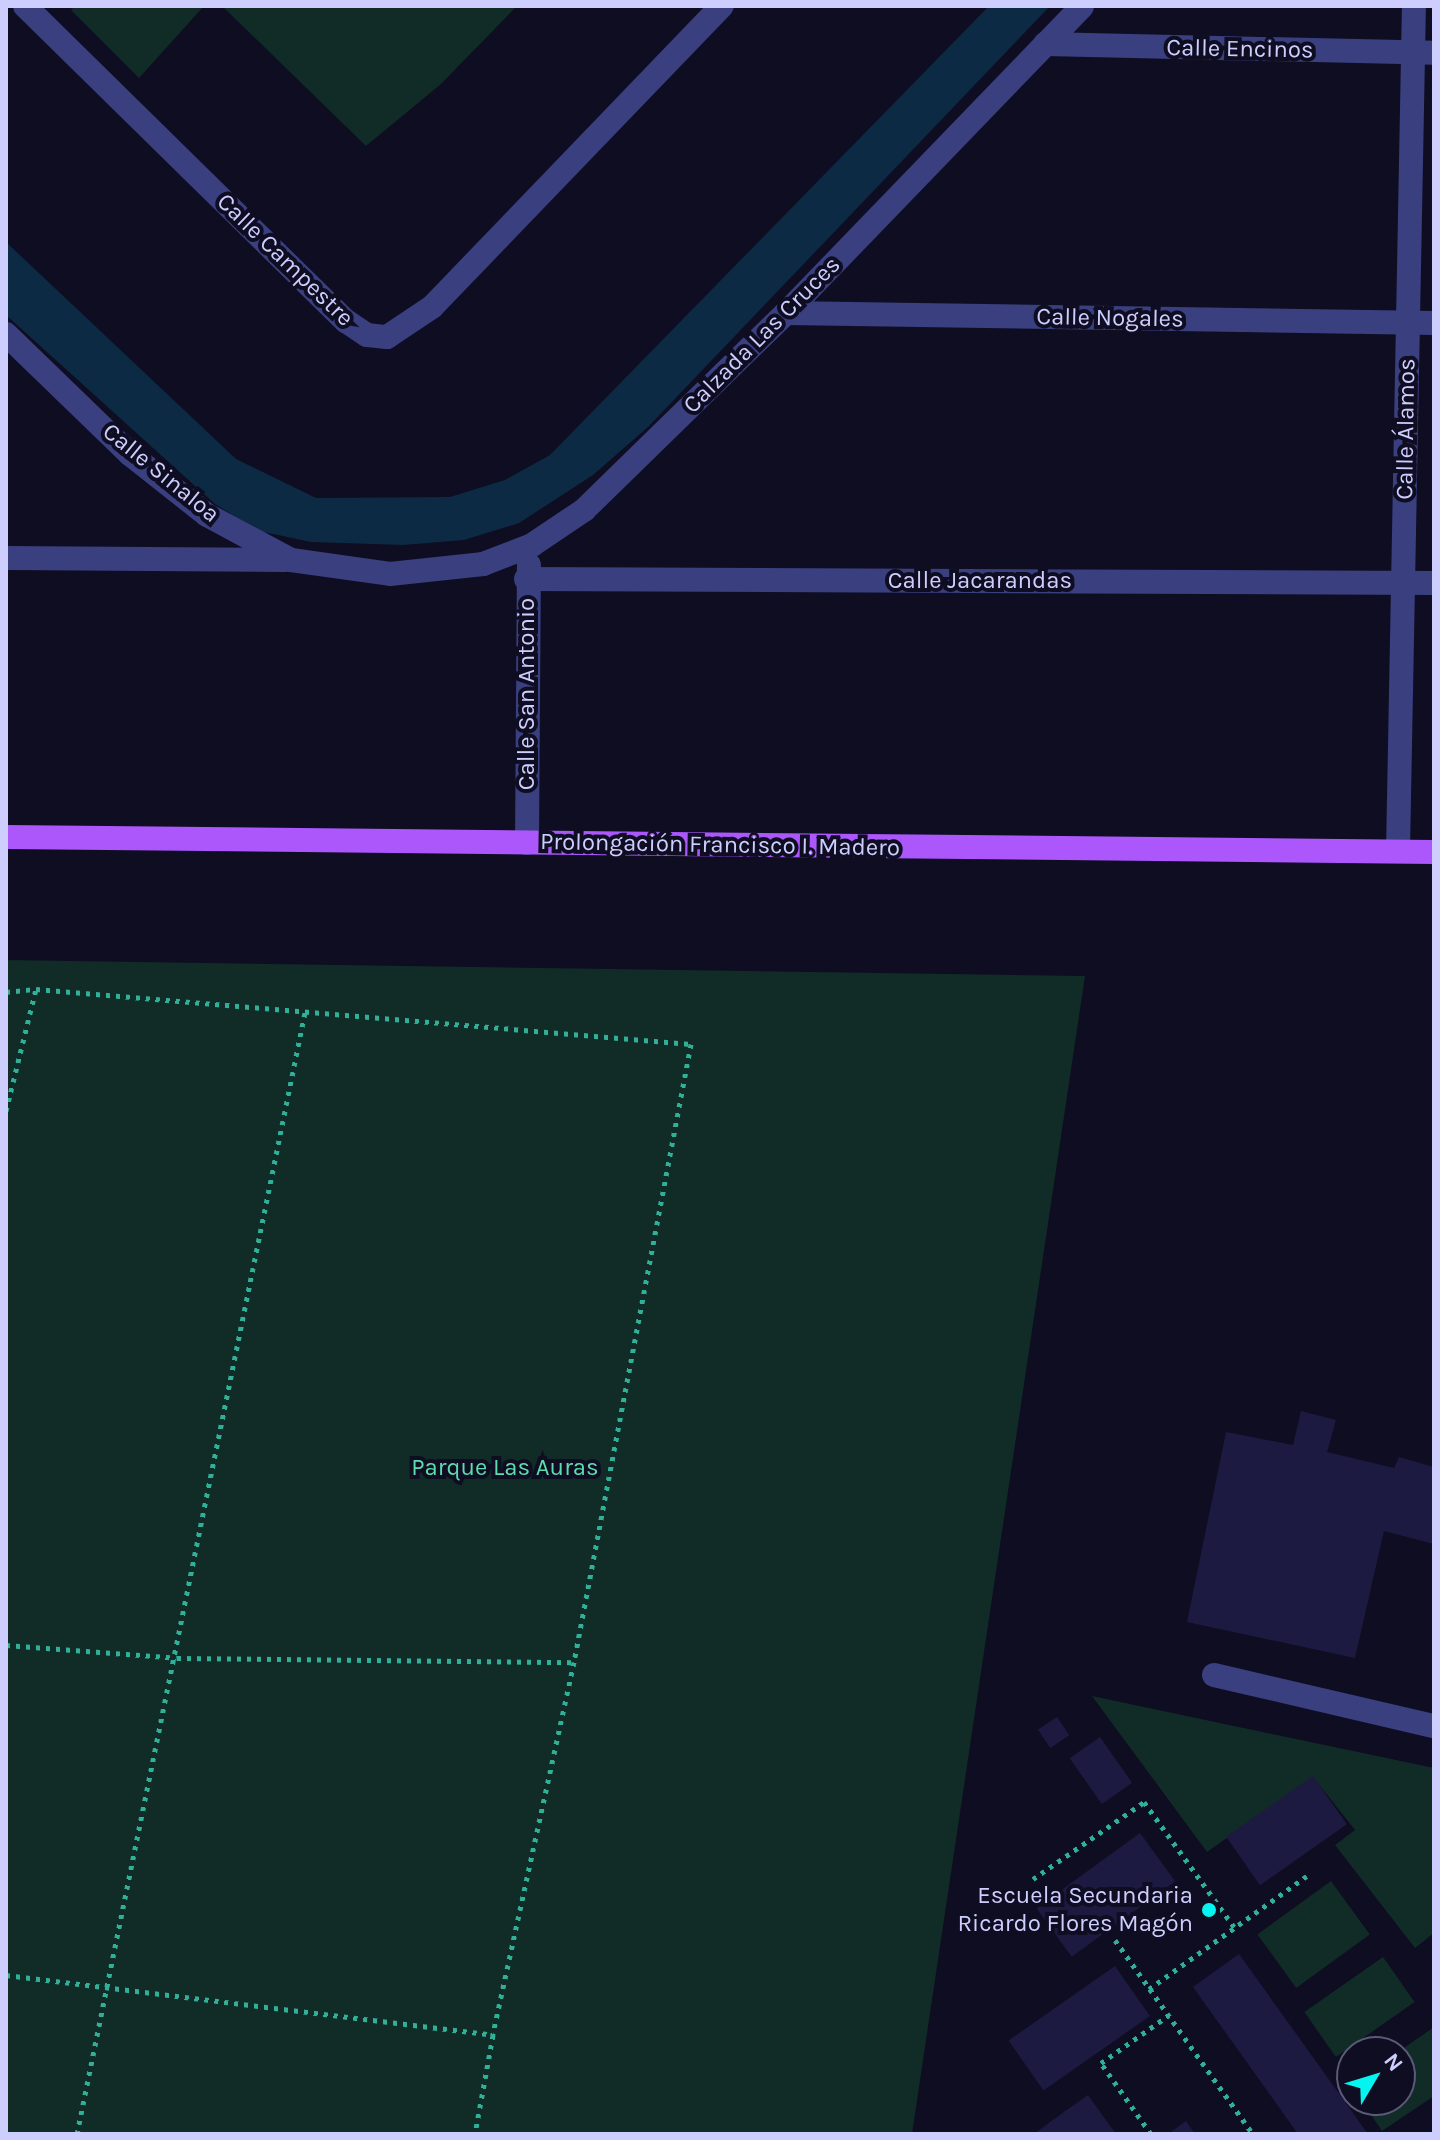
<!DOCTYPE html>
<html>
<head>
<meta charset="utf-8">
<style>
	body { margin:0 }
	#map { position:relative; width:1440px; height:2140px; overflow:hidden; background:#0e0d21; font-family:Karla,sans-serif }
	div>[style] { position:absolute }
	.green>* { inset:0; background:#112b27; transform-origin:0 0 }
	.water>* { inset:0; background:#0d2a45 }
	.building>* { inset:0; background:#1d1a41; transform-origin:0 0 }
	.path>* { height:5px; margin-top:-2.5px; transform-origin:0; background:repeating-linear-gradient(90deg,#30b099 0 4px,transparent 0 10px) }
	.minor>* { height:24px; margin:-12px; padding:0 12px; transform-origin:12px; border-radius:12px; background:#393f7f }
	.major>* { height:24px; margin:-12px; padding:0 12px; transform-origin:12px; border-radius:12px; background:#ab57fc }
	.dots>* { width:22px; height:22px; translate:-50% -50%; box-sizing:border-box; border:4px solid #0e0d21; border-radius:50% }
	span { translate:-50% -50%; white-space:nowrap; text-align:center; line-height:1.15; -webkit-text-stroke:8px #0e0d21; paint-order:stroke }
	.street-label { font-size:24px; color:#cecefe }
	.park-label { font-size:24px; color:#5cddad }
	.poi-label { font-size:24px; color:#cecefe }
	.right { translate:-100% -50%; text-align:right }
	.frame { position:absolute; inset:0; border:8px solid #cecefe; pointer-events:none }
	.north { position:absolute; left:1336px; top:2036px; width:80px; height:80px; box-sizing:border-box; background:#0e0d21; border:2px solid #5b5a79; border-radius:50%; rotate:52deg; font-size:22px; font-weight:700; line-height:32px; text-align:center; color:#cecefe }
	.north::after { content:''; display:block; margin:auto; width:28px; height:36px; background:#04f4f0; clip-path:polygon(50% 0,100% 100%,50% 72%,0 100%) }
</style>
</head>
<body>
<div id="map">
	<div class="green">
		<i style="clip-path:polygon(75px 6px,204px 6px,139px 78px,71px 10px)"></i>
		<i style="clip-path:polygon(222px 6px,517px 6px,441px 84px,366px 146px)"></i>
		<i style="clip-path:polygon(6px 960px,1085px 976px,912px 2134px,6px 2134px)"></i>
		<i style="clip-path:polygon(1092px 1696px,1434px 1768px,1434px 1933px,1415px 1948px,1335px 1845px,1355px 1830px,1313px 1777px,1207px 1852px)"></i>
		<i style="left:1331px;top:1881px;width:66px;height:91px;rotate:54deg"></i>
		<i style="left:1383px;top:1957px;width:55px;height:96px;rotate:55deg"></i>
		<i style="clip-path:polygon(1434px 2027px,1434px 2096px,1382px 2131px,1361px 2100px,1400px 2100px,1398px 2052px)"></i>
	</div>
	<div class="water">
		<i style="clip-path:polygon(989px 6px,1050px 6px,648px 427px,593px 475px,519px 523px,464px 540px,403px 545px,311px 542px,259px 531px,215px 504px,6px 315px,6px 242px,236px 459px,316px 498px,450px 497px,505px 480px,550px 455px)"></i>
	</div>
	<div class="building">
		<i style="clip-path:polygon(1301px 1411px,1336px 1420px,1327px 1452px,1394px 1468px,1399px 1457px,1434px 1467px,1434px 1544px,1384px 1531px,1355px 1658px,1187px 1622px,1226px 1432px,1293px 1445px)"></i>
		<i style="left:1057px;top:1717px;width:22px;height:23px;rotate:56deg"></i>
		<i style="left:1100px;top:1737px;width:56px;height:37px;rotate:55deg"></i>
		<i style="left:1313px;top:1776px;width:59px;height:106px;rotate:55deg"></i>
		<i style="left:1140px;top:1833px;width:60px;height:128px;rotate:54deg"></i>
		<i style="clip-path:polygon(1239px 1954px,1368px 2134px,1298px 2134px,1193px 1987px)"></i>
		<i style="left:1115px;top:1966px;width:61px;height:130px;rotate:55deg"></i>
		<i style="clip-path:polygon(1088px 2095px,1116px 2134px,1034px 2134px,1061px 2114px)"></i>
		<i style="clip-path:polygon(1186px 2121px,1195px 2134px,1168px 2134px)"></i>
	</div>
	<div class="path">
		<i style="left:6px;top:992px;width:30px;rotate:-6deg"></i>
		<i style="left:6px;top:1111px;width:126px;rotate:-76.2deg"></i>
		<i style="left:36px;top:989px;width:657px;rotate:4.8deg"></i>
		<i style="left:691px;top:1044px;width:629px;rotate:100.72deg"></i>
		<i style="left:574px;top:1662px;width:382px;rotate:102.3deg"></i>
		<i style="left:6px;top:1645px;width:171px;rotate:4.3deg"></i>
		<i style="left:177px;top:1658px;width:397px;rotate:0.6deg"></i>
		<i style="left:1033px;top:1879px;width:135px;rotate:-34.7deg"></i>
		<i style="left:1144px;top:1802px;width:155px;rotate:54.2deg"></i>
		<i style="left:1115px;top:1940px;width:238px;rotate:54.6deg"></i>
		<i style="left:6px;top:1975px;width:491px;rotate:7deg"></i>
		<i style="left:493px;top:2035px;width:101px;rotate:100.3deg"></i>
		<i style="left:1149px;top:1989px;width:194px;rotate:-35.6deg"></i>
		<i style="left:77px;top:2134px;width:1145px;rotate:-78.51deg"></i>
		<i style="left:1151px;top:2134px;width:87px;rotate:-125.2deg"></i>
		<i style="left:1101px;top:2063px;width:83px;rotate:-35.2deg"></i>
	</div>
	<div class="minor">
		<i style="left:25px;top:6px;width:450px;rotate:44.5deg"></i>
		<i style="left:346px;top:321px;width:25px;rotate:34deg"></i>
		<i style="left:367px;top:335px;width:20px;rotate:6deg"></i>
		<i style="left:387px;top:337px;width:54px;rotate:-33.7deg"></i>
		<i style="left:432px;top:307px;width:418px;rotate:-46.1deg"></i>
		<i style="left:1045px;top:44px;width:389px;rotate:1.3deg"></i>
		<i style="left:786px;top:313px;width:648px;rotate:0.88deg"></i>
		<i style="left:6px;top:334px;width:173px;rotate:44.1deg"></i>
		<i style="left:130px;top:454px;width:98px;rotate:38.4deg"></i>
		<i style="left:207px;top:515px;width:95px;rotate:28.2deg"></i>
		<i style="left:291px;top:560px;width:100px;rotate:8deg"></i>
		<i style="left:390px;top:574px;width:94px;rotate:-6.1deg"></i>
		<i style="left:483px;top:564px;width:53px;rotate:-21.2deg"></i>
		<i style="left:532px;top:545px;width:63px;rotate:-33.9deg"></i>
		<i style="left:584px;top:510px;width:282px;rotate:-44.3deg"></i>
		<i style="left:786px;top:313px;width:426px;rotate:-46deg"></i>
		<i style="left:6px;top:558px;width:279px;rotate:0.4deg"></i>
		<i style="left:526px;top:579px;width:908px;rotate:0.25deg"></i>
		<i style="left:527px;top:843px;width:278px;rotate:-89.6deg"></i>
		<i style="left:1398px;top:851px;width:845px;rotate:-88.92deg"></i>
		<i style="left:1214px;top:1675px;width:226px;rotate:13.1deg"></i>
	</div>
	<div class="major">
		<i style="left:6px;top:837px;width:1428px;rotate:0.6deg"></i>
	</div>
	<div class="dots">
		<i style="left:1209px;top:1910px;background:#04f4f0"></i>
	</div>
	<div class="street-label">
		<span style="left:1240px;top:49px;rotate:1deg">Calle Encinos</span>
		<span style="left:285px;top:260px;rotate:44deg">Calle Campestre</span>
		<span style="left:1110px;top:318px;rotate:1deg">Calle Nogales</span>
		<span style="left:762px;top:335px;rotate:-45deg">Calzada Las Cruces</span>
		<span style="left:1406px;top:429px;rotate:-89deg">Calle Álamos</span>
		<span style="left:161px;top:473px;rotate:39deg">Calle Sinaloa</span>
		<span style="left:980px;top:581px">Calle Jacarandas</span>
		<span style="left:527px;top:694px;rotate:-90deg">Calle San Antonio</span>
		<span style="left:720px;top:845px;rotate:1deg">Prolongación Francisco I. Madero</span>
	</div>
	<div class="park-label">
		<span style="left:505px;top:1468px">Parque Las Auras</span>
	</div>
	<div class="poi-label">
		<span class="right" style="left:1193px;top:1910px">Escuela Secundaria<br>Ricardo Flores Magón</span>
	</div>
	<div class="frame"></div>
	<div class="north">N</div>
</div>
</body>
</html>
